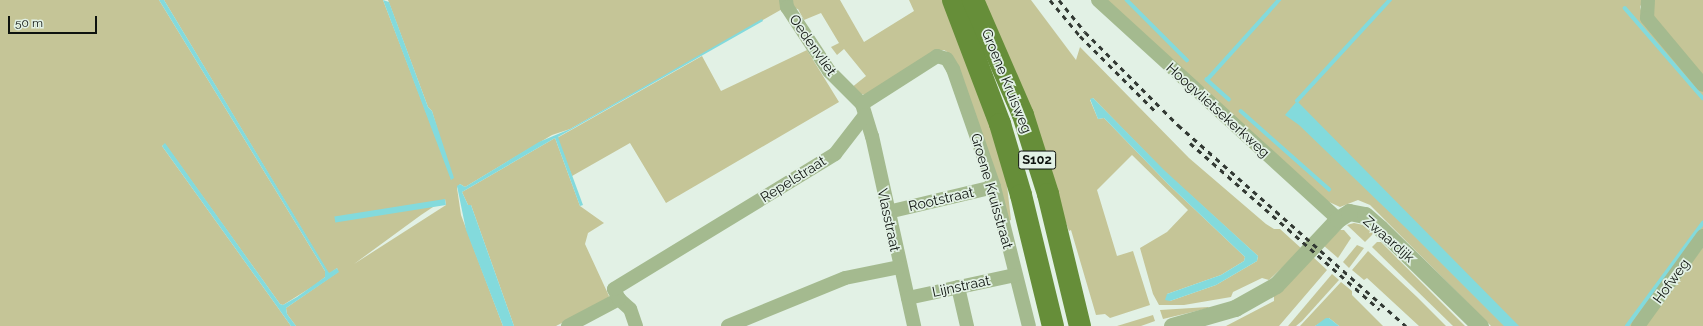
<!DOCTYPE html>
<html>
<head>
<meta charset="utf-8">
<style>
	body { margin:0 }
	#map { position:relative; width:1703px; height:326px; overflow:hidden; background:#e2f1e5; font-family:Raleway,sans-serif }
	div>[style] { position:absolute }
	.green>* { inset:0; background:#c5c597 }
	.water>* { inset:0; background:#83dadc; transform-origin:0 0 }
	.stream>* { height:3.5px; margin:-1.75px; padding:0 1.75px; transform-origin:1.75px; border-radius:1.75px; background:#83dadc }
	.minor>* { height:14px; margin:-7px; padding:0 7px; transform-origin:7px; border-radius:7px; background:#a4ba8f }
	.tertiary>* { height:17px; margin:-8.5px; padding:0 8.5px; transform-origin:8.5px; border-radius:8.5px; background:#a4ba8f }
	.primary>* { height:22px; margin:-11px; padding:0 11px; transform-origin:11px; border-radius:11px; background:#668e39 }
	.rail>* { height:3px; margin-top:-1.5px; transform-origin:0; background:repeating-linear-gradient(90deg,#323933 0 5px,transparent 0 10px) }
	span { translate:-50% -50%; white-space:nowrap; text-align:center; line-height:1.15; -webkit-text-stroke:3.5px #e2f1e5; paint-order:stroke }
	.shield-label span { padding:1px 3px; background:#e2f1e5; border:1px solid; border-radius:3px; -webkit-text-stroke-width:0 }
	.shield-label { font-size:13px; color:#0e130f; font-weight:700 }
	.street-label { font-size:14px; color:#0e130f }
	.scale { position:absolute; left:8px; top:16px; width:89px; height:18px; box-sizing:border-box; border:2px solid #0e130f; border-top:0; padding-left:5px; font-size:12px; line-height:14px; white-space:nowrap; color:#0e130f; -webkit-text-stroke:3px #e2f1e5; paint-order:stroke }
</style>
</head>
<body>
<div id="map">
	<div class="green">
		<i style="clip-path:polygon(0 0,159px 0,325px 271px,325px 277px,315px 285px,283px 305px,280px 304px,165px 144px,162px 146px,291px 326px,0 326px)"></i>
		<i style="clip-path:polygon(evenodd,164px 0,383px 0,452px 180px,432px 111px,428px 107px,388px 0,780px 0,784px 8px,570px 129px,552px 135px,465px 187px,460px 184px,457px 188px,461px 215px,503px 326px,296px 326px,287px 314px,286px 308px,338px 272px,337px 268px,329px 274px,164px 0,445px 199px,446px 205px,354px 264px,421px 215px,445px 199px)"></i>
		<i style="clip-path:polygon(792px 0,840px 0,864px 42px,914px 11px,909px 0,945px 0,1005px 168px,1011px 220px,1007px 221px,952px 55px,944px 50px,937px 51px,865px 95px,861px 94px,851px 88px,866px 76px,844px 49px,837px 55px,831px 47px,839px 43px,821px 13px,804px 20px,798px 9px,793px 8px)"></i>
		<i style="clip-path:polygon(evenodd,983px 0,1031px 0,1076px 60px,1080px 47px,1189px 158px,1266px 224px,1274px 229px,1280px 229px,1302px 249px,1269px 280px,1262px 278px,1233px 292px,1231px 297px,1184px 305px,1159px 305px,1153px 294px,1140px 248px,1167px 232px,1188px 210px,1132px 155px,1097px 190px,1117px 256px,1133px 251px,1150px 305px,1110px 318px,1105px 314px,1096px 315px,1071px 230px,1069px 231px,983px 0,1093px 98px,1164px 171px,1258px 256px,1257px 261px,1216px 285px,1170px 301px,1167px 294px,1221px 275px,1244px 261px,1245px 257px,1168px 184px,1104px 118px,1098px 119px,1090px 100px,1093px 98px)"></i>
		<i style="clip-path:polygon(1106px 0,1643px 0,1640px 7px,1644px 21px,1703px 90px,1703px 230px,1634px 326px,1491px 326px,1370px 205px,1358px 200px,1340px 207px,1327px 201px)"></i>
		<i style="clip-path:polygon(1651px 0,1703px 0,1703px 81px,1653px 24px)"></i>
		<i style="clip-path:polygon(807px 50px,839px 102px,666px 203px,630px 143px,572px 176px,557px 138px,702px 56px,721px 91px)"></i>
		<i style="clip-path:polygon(555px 138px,580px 206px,604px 223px,588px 233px,585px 244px,609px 296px,608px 299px,556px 326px,514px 326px,471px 205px,468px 205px,462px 192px)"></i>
		<i style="clip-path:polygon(1354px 223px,1368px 226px,1376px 231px,1365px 242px,1347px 225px)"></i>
		<i style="clip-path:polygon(1340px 230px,1344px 230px,1351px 238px,1338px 258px,1323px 245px)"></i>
		<i style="clip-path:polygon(1377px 242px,1381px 242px,1465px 326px,1453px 326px,1372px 247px)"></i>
		<i style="clip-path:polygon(1357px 245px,1364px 248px,1349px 268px,1343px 262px)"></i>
		<i style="clip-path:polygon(1703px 247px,1703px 326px,1645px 326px)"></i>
		<i style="clip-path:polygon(1368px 251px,1417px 297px,1446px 326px,1419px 326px,1367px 278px,1364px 280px,1352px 270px)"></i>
		<i style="clip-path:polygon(1313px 257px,1327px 270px,1279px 326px,1226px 326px,1274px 301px,1274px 295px)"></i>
		<i style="clip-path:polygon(1332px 274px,1339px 280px,1302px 321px,1296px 326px,1288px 326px)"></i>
		<i style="clip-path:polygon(1341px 282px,1352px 291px,1352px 295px,1383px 326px,1339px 326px,1329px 318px,1315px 326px,1300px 326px)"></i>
		<i style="clip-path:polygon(1209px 308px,1163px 319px,1160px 310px,1208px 307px)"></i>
		<i style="clip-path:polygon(1153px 315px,1155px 321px,1141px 326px,1117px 326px)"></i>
	</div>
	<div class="water">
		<i style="clip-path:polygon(159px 0,164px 0,329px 273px,337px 268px,339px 272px,286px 308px,287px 314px,296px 326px,291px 326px,162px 146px,165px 143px,280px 304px,283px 305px,297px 297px,325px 277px,325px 271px)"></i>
		<i style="clip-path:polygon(383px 0,389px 2px,428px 107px,432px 111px,454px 178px,451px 180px)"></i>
		<i style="clip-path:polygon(762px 19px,763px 21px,558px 137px,583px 205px,580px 206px,555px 138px,462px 192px,468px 205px,471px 205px,514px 326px,503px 326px,466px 230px,457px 186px,460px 184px,465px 187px,539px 142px,570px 129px)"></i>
		<i style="clip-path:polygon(1093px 98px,1164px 170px,1258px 256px,1257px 261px,1216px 285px,1170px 301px,1165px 300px,1167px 294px,1221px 275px,1244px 261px,1245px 257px,1168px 184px,1104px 118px,1098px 119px,1090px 99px)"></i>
		<i style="clip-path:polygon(1297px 101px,1519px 326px,1504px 326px,1408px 230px,1299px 125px,1285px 115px)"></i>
		<i style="left:445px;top:199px;width:6px;height:112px;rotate:81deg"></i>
		<i style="clip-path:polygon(1326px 318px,1329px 318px,1339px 326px,1315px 326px)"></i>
	</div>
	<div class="stream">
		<i style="left:1127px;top:0;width:85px;rotate:45deg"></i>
		<i style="left:1625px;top:8px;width:119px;rotate:49.1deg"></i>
		<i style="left:1229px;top:100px;width:30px;rotate:-138deg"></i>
		<i style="left:1207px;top:80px;width:108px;rotate:-48deg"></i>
		<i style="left:1297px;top:101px;width:137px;rotate:-47.4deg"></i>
		<i style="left:1241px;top:111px;width:118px;rotate:41.6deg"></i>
		<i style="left:1627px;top:326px;width:128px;rotate:-53.6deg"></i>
	</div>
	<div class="minor">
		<i style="left:786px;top:0;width:7px;rotate:82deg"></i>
		<i style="left:787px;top:7px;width:77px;rotate:56.7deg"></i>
		<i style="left:829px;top:71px;width:47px;rotate:45deg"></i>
		<i style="left:862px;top:104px;width:34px;rotate:73deg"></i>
		<i style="left:872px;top:136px;width:195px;rotate:77.5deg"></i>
		<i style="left:1098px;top:0;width:325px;rotate:42.4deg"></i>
		<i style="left:1648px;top:0;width:18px;rotate:93deg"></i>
		<i style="left:1647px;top:18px;width:87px;rotate:50.1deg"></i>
		<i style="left:862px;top:104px;width:89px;rotate:-32.6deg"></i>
		<i style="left:937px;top:56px;width:10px;rotate:17deg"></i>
		<i style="left:947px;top:59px;width:12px;rotate:59deg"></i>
		<i style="left:953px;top:69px;width:125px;rotate:70.8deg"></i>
		<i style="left:994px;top:187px;width:143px;rotate:75.9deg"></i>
		<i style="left:888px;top:212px;width:109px;rotate:-13.3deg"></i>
		<i style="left:958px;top:287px;width:40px;rotate:77deg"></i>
		<i style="left:908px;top:298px;width:109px;rotate:-12.1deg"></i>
		<i style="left:568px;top:326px;width:58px;rotate:-27.9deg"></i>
		<i style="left:636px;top:326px;width:18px;rotate:-109deg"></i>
		<i style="left:630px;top:309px;width:15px;rotate:-138deg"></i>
		<i style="left:619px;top:299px;width:11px;rotate:-117deg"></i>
		<i style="left:614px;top:289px;width:259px;rotate:-31.4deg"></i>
		<i style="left:835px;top:154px;width:49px;rotate:-52.4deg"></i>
		<i style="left:728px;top:326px;width:126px;rotate:-22.3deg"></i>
		<i style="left:845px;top:278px;width:55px;rotate:-11.5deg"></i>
		<i style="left:1638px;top:326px;width:111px;rotate:-54.2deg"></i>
	</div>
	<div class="tertiary">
		<i style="left:1172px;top:326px;width:66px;rotate:-15.9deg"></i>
		<i style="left:1235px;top:308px;width:47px;rotate:-29.3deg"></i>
		<i style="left:1276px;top:285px;width:91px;rotate:-46.8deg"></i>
		<i style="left:1338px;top:219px;width:13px;rotate:-32deg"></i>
		<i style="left:1349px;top:212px;width:16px;rotate:11deg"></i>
		<i style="left:1365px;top:215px;width:20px;rotate:41deg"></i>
		<i style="left:1380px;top:228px;width:140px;rotate:44.4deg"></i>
	</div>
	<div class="primary">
		<i style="left:953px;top:0;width:133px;rotate:69.2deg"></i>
		<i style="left:1000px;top:124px;width:74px;rotate:73.5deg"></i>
		<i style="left:1021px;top:195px;width:135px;rotate:76.3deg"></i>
		<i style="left:973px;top:0;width:125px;rotate:66.5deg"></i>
		<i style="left:1023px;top:115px;width:83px;rotate:72.4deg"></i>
		<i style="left:1048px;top:194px;width:136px;rotate:76.4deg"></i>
	</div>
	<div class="rail">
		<i style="left:1050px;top:0;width:47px;rotate:50.2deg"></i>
		<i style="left:1080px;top:36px;width:107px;rotate:45deg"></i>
		<i style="left:1059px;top:0;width:41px;rotate:50.9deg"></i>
		<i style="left:1085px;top:32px;width:132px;rotate:45deg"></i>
		<i style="left:1178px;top:125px;width:304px;rotate:41.4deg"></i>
		<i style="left:1190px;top:143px;width:252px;rotate:41.3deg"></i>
	</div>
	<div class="shield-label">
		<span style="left:1037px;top:160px">S102</span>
	</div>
	<div class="street-label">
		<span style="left:813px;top:45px;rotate:55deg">Oedenvliet</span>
		<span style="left:1007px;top:81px;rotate:68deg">Groene Kruisweg</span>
		<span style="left:1218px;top:110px;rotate:42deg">Hoogvlietsekerkweg</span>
		<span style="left:793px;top:179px;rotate:-32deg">Repelstraat</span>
		<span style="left:992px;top:191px;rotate:74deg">Groene Kruisstraat</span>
		<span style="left:941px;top:199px;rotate:-13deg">Rootstraat</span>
		<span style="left:889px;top:220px;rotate:78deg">Vlasstraat</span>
		<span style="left:1389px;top:239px;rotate:41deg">Zwaardijk</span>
		<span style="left:1671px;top:281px;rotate:-54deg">Hofweg</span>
		<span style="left:961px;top:286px;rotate:-12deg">Lijnstraat</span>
	</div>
	<div class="scale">50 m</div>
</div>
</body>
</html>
